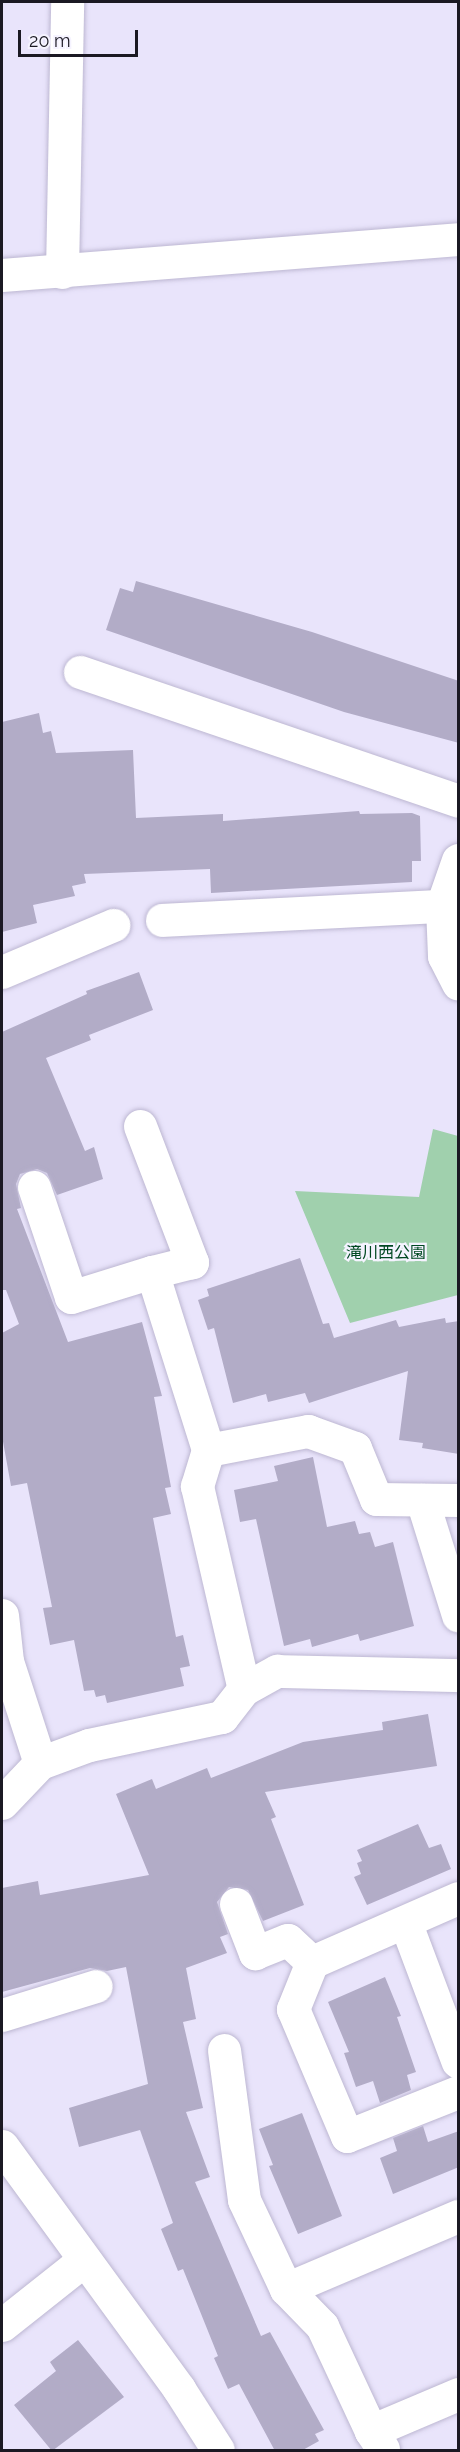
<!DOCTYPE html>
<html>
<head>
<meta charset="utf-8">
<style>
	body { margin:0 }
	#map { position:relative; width:460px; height:2452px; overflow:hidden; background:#e9e4fb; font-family:Raleway,"Noto Sans JP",sans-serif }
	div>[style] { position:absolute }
	.green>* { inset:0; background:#a0d0ad }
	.building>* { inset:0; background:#b2acc7 }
	.roads { filter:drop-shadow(0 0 2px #bdb7d2) drop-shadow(0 0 2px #bdb7d2) }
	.minor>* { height:33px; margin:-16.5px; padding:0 16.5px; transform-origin:16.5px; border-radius:16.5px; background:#fff }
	span { translate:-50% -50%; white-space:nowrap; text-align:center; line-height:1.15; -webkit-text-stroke:4.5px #f5f3ff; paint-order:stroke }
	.park-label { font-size:16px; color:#004822 }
	.frame { position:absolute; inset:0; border:3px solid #1b1923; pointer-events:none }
	.scale { position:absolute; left:18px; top:30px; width:120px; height:27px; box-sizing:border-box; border:3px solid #1b1923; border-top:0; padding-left:8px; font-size:18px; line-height:21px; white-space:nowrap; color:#1b1923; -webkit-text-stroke:4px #f5f3ff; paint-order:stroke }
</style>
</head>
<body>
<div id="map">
	<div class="green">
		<i style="clip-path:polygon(433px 1129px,458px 1136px,458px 1295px,350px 1323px,295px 1191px,419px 1197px)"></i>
	</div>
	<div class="building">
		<i style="clip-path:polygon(136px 581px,312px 632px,459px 681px,459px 743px,344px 712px,106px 630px,120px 588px,133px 592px)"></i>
		<i style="clip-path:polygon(39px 713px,43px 733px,51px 731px,56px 753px,133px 750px,136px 818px,223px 814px,223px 821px,359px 811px,360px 814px,412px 813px,420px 816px,421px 861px,412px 861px,412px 882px,211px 893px,210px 869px,84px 874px,86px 883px,72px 886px,75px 896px,33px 905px,37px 923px,2px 932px,2px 722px)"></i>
		<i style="clip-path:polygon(139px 972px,153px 1010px,89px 1035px,91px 1040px,46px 1058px,85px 1151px,94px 1147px,103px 1179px,57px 1195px,47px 1173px,37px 1169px,20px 1174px,16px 1184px,21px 1208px,17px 1209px,68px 1342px,142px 1322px,162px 1396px,154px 1397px,171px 1487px,165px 1488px,171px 1514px,153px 1518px,176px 1637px,183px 1635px,190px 1666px,180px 1668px,184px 1686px,107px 1703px,105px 1695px,96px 1697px,94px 1690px,84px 1691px,74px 1640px,50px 1645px,43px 1608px,52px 1607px,27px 1483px,11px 1486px,2px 1436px,2px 1333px,19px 1324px,6px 1290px,2px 1290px,2px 1032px,87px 994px,86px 991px)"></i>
		<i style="clip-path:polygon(300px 1258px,323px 1324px,329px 1323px,334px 1338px,396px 1320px,399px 1327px,445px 1318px,446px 1323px,459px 1321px,459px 1454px,422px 1448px,423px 1443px,399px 1440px,408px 1371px,309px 1403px,305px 1393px,268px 1402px,266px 1394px,233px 1403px,214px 1328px,208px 1330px,198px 1300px,209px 1296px,207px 1289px)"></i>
		<i style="clip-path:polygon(313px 1457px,327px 1527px,355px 1521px,359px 1534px,370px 1532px,375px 1547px,393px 1542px,414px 1626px,360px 1641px,358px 1634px,312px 1647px,310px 1639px,284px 1646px,256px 1519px,240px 1522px,234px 1490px,278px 1481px,274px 1466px)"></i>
		<i style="clip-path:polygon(428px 1714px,437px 1766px,265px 1792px,276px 1817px,271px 1819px,304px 1905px,263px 1921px,248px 1890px,229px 1887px,217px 1902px,228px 1934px,220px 1937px,227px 1953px,186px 1968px,196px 2019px,183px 2022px,203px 2108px,186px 2112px,210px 2177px,195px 2182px,261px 2336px,270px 2332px,324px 2430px,315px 2434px,319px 2441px,301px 2451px,275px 2451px,239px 2384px,228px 2389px,214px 2358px,218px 2356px,183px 2269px,178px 2271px,161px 2229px,173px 2223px,140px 2130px,79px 2147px,69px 2108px,148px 2084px,126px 1967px,107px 1971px,90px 1968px,2px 1992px,2px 1888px,38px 1881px,40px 1895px,149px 1875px,116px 1794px,152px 1779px,156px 1789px,207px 1768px,211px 1778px,303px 1742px,383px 1730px,382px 1722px)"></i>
		<i style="clip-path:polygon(418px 1824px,429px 1848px,441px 1844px,451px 1869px,367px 1905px,354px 1877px,361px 1874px,357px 1863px,362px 1861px,357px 1850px)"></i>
		<i style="clip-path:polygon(385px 1977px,401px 2016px,397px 2017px,416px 2072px,407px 2075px,411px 2090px,380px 2103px,373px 2081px,356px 2087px,344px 2053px,349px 2052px,328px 2002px)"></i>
		<i style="clip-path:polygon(302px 2113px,342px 2216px,298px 2234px,269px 2166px,273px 2165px,259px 2129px)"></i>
		<i style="clip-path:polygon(423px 2126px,428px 2142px,459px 2131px,459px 2167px,393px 2194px,380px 2158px,397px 2151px,393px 2138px)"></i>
		<i style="clip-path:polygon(78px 2340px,124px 2397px,52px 2451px,14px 2405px,56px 2371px,50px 2362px)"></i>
	</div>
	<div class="roads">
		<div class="minor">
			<i style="left:62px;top:272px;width:270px;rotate:-88.9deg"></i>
			<i style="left:2px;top:275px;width:457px;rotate:-4.5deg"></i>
			<i style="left:80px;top:672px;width:399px;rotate:18.8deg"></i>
			<i style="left:458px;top:860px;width:49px;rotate:109.2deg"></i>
			<i style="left:442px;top:906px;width:50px;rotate:87.7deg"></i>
			<i style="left:444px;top:956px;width:31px;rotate:63deg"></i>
			<i style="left:162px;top:920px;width:280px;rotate:-2.9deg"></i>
			<i style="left:2px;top:972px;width:121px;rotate:-22.9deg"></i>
			<i style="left:140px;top:1126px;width:146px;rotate:69.1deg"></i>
			<i style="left:192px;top:1262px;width:41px;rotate:166deg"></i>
			<i style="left:34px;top:1187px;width:116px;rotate:71.4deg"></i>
			<i style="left:71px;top:1297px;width:85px;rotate:-17.2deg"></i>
			<i style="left:152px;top:1272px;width:187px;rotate:72.5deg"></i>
			<i style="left:208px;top:1450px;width:38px;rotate:107deg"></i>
			<i style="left:197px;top:1486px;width:208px;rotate:77deg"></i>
			<i style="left:208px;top:1450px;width:102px;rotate:-10.8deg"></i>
			<i style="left:308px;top:1431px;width:50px;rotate:19.9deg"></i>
			<i style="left:355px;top:1448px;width:55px;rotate:67.6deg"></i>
			<i style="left:376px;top:1499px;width:82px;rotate:0.7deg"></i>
			<i style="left:422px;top:1500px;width:121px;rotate:72.6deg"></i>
			<i style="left:2px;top:1615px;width:46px;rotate:83.8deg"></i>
			<i style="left:7px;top:1661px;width:107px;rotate:72.1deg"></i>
			<i style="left:2px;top:1803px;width:55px;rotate:-46.5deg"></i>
			<i style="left:40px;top:1763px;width:52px;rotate:-20.2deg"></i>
			<i style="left:89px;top:1745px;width:136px;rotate:-11.9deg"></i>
			<i style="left:222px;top:1717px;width:36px;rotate:-52deg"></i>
			<i style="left:244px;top:1689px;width:38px;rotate:-29deg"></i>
			<i style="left:277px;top:1671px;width:181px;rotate:1.3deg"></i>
			<i style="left:458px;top:1898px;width:159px;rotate:156.3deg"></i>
			<i style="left:312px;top:1962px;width:51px;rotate:112deg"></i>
			<i style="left:293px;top:2009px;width:138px;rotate:67deg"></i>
			<i style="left:347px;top:2136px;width:119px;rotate:-21.6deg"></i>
			<i style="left:236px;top:1904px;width:53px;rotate:68.8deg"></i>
			<i style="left:255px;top:1953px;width:35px;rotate:-22deg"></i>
			<i style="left:288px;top:1940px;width:33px;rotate:43deg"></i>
			<i style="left:406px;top:1924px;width:147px;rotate:69.4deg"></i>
			<i style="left:2px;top:2015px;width:98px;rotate:-17.1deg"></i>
			<i style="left:224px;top:2050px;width:151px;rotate:82.4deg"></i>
			<i style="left:244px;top:2200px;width:98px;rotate:64.7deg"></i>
			<i style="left:286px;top:2289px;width:52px;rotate:45.8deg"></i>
			<i style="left:322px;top:2326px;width:116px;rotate:65deg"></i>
			<i style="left:2px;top:2146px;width:301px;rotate:53.9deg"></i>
			<i style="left:179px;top:2389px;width:72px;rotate:57.4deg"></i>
			<i style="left:286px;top:2289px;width:187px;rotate:-23deg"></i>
			<i style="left:2px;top:2325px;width:105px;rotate:-38.4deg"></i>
			<i style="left:383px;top:2449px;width:22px;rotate:-124deg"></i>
			<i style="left:371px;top:2431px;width:95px;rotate:-23deg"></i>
		</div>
	</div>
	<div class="park-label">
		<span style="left:386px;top:1253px">滝川西公園</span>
	</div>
	<div class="frame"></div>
	<div class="scale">20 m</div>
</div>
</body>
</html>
